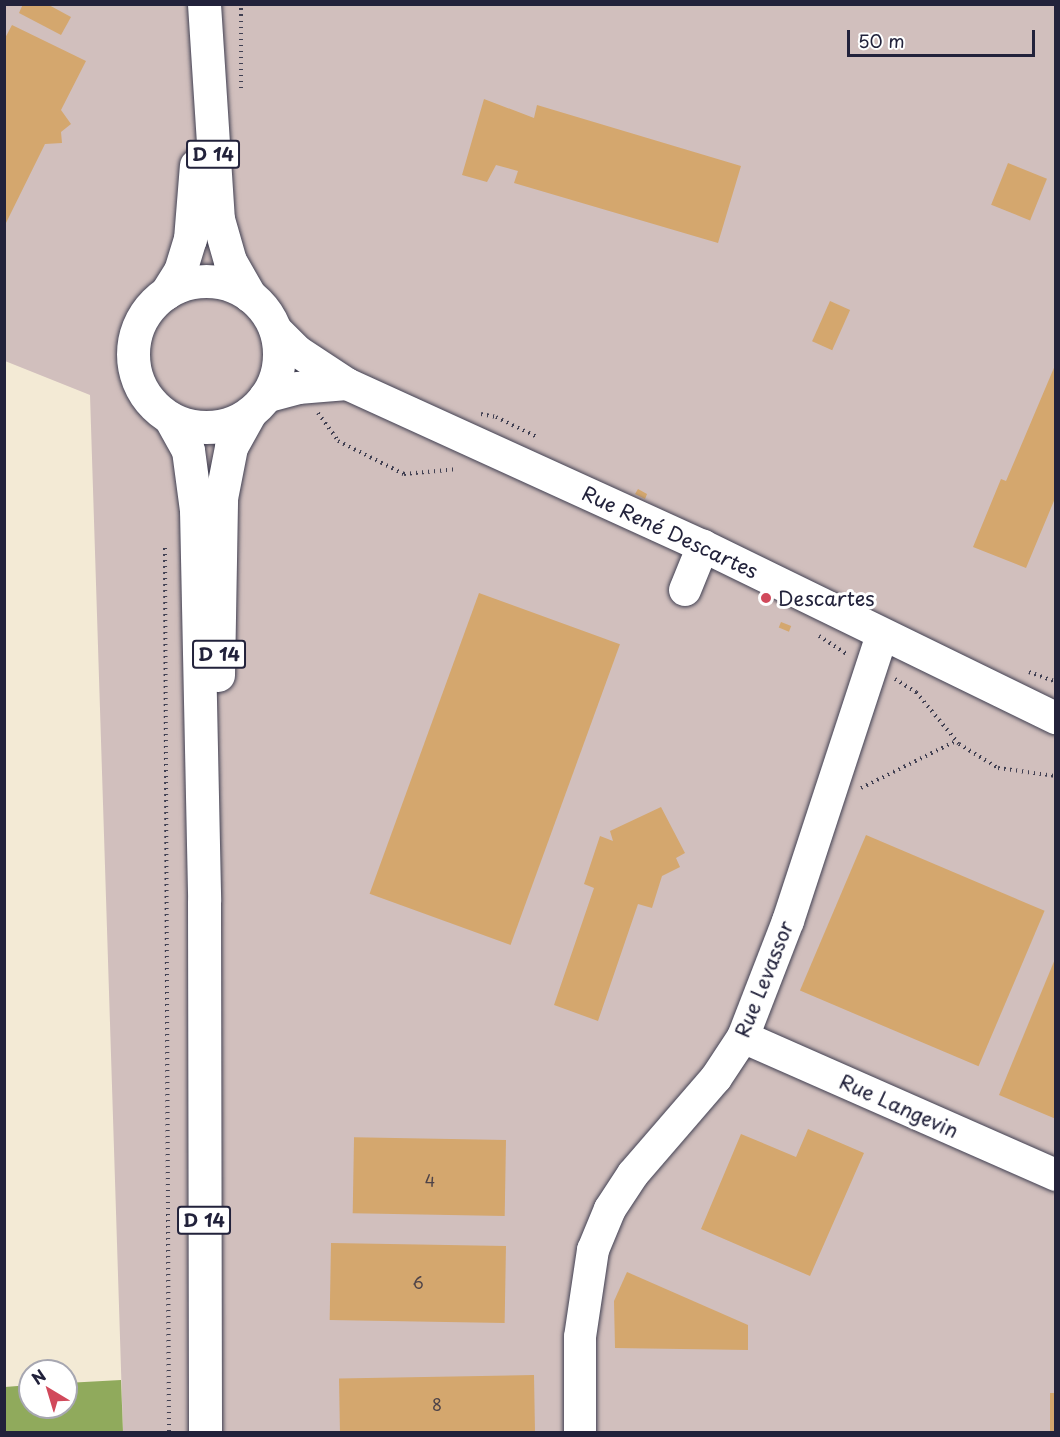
<!DOCTYPE html>
<html>
<head>
<meta charset="utf-8">
<style>
	body { margin:0 }
	#map { position:relative; width:1060px; height:1437px; overflow:hidden; background:#f3ead5; font-family:"Playpen Sans",sans-serif }
	div>[style] { position:absolute }
	.industrial>* { inset:0; background:#d1bfbd }
	.forest>* { inset:0; background:#90aa5c }
	.building>* { inset:0; background:#d4a76e; transform-origin:0 0 }
	.path>* { height:4px; margin-top:-2px; transform-origin:0; background:repeating-linear-gradient(90deg,#414052 0 1.5px,transparent 0 6px) }
	.roads { filter:drop-shadow(0 0 2px #414052) drop-shadow(0 0 2px #414052) }
	.minor>* { height:32px; margin:-16px; padding:0 16px; transform-origin:16px; border-radius:16px; background:#fff }
	.major>* { height:33px; margin:-16.5px; padding:0 16.5px; transform-origin:16.5px; border-radius:16.5px; background:#fff }
	.major>.ring { margin:-16.5px; padding:0; box-sizing:content-box; background:none; border:33px solid #fff; border-radius:50% }
	.dots>* { width:16px; height:16px; translate:-50% -50%; box-sizing:border-box; border:3px solid #fff; border-radius:50% }
	span { translate:-50% -50%; white-space:nowrap; text-align:center; line-height:1.15; -webkit-text-stroke:6px #fff; paint-order:stroke }
	.number-label { font-size:16px; color:#4e4348 }
	.number-label span { -webkit-text-stroke-width:0 }
	.shield-label span { padding:2px 4px; background:#fff; border:2px solid; border-radius:4px; -webkit-text-stroke-width:0 }
	.shield-label { font-size:18px; color:#22223b; font-weight:700 }
	.street-label { font-size:20px; color:#22223b }
	.poi-label { font-size:20px; color:#22223b }
	.left { translate:0 -50%; text-align:left }
	.frame { position:absolute; inset:0; border:6px solid #22223b; pointer-events:none }
	.north { position:absolute; left:18px; top:1359px; width:60px; height:60px; box-sizing:border-box; background:#fff; border:2px solid #a7a7b1; border-radius:50%; rotate:322deg; font-size:16px; font-weight:700; line-height:24px; text-align:center; color:#22223b }
	.north::after { content:''; display:block; margin:auto; width:21px; height:27px; background:#d1495b; clip-path:polygon(50% 0,100% 100%,50% 72%,0 100%) }
	.scale { position:absolute; left:847px; top:30px; width:188px; height:27px; box-sizing:border-box; border:3px solid #22223b; border-top:0; padding-left:8px; font-size:18px; line-height:21px; white-space:nowrap; color:#22223b; -webkit-text-stroke:4px #fff; paint-order:stroke }
</style>
</head>
<body>
<div id="map">
	<div class="industrial">
		<i style="clip-path:polygon(4px 5px,1055px 5px,1055px 1432px,123px 1432px,90px 395px,5px 361px)"></i>
	</div>
	<div class="forest">
		<i style="clip-path:polygon(121px 1380px,123px 1432px,5px 1432px,5px 1387px,30px 1385px,30px 1407px,66px 1407px,66px 1383px)"></i>
	</div>
	<div class="building">
		<i style="clip-path:polygon(23px 4px,47px 4px,71px 17px,61px 35px,19px 13px)"></i>
		<i style="clip-path:polygon(12px 25px,86px 61px,61px 110px,71px 124px,61px 132px,62px 143px,45px 144px,4px 227px,4px 40px)"></i>
		<i style="clip-path:polygon(484px 99px,534px 118px,537px 105px,741px 166px,718px 243px,514px 183px,518px 171px,496px 165px,487px 182px,462px 175px)"></i>
		<i style="left:1008px;top:163px;width:42px;height:45px;rotate:22deg"></i>
		<i style="left:830px;top:301px;width:22px;height:44px;rotate:24deg"></i>
		<i style="clip-path:polygon(1056px 363px,1056px 496px,1026px 568px,973px 547px,1001px 479px,1006px 481px)"></i>
		<i style="clip-path:polygon(638px 489px,647px 494px,645px 499px,635px 494px)"></i>
		<i style="left:479px;top:593px;width:150px;height:320px;rotate:20deg"></i>
		<i style="left:781px;top:622px;width:11px;height:6px;rotate:22deg"></i>
		<i style="clip-path:polygon(661px 807px,685px 853px,676px 858px,680px 867px,662px 876px,652px 908px,638px 904px,598px 1021px,554px 1005px,594px 888px,584px 884px,600px 836px,613px 841px,610px 831px)"></i>
		<i style="left:866px;top:835px;width:194px;height:169px;rotate:23deg"></i>
		<i style="clip-path:polygon(1055px 959px,1056px 959px,1056px 1119px,999px 1095px)"></i>
		<i style="clip-path:polygon(808px 1129px,864px 1153px,810px 1276px,701px 1229px,741px 1134px,796px 1157px)"></i>
		<i style="left:506px;top:1140px;width:76px;height:152px;rotate:91deg"></i>
		<i style="left:331px;top:1243px;width:175px;height:77px;rotate:1deg"></i>
		<i style="clip-path:polygon(627px 1272px,748px 1325px,748px 1350px,615px 1348px,614px 1301px)"></i>
		<i style="left:534px;top:1375px;width:57px;height:195px;rotate:89deg"></i>
		<i style="left:1050px;top:1393px;width:6px;height:39px"></i>
	</div>
	<div class="path">
		<i style="left:241px;top:88px;width:84px;rotate:-90deg"></i>
		<i style="left:318px;top:413px;width:34px;rotate:54deg"></i>
		<i style="left:338px;top:441px;width:74px;rotate:26.6deg"></i>
		<i style="left:404px;top:474px;width:54px;rotate:-5.3deg"></i>
		<i style="left:481px;top:414px;width:15px;rotate:11deg"></i>
		<i style="left:496px;top:417px;width:46px;rotate:26deg"></i>
		<i style="left:165px;top:548px;width:884px;rotate:89.74deg"></i>
		<i style="left:819px;top:636px;width:33px;rotate:33deg"></i>
		<i style="left:1029px;top:672px;width:29px;rotate:20deg"></i>
		<i style="left:895px;top:679px;width:25px;rotate:32deg"></i>
		<i style="left:916px;top:692px;width:67px;rotate:50.4deg"></i>
		<i style="left:959px;top:744px;width:46px;rotate:31.6deg"></i>
		<i style="left:998px;top:768px;width:59px;rotate:7.9deg"></i>
		<i style="left:861px;top:788px;width:106px;rotate:-26.3deg"></i>
	</div>
	<div class="roads">
		<div class="minor">
			<i style="left:275px;top:329px;width:31px;rotate:45deg"></i>
			<i style="left:297px;top:351px;width:60px;rotate:33.4deg"></i>
			<i style="left:347px;top:384px;width:391px;rotate:24.5deg"></i>
			<i style="left:703px;top:546px;width:393px;rotate:26deg"></i>
			<i style="left:265px;top:397px;width:34px;rotate:-15deg"></i>
			<i style="left:298px;top:388px;width:49px;rotate:-4.7deg"></i>
			<i style="left:685px;top:590px;width:48px;rotate:-67.8deg"></i>
			<i style="left:743px;top:1037px;width:342px;rotate:23.8deg"></i>
			<i style="left:580px;top:1432px;width:95px;rotate:-90deg"></i>
			<i style="left:580px;top:1337px;width:88px;rotate:-81.5deg"></i>
			<i style="left:593px;top:1250px;width:44px;rotate:-67.5deg"></i>
			<i style="left:610px;top:1209px;width:42px;rotate:-56.7deg"></i>
			<i style="left:633px;top:1174px;width:127px;rotate:-49.2deg"></i>
			<i style="left:716px;top:1078px;width:49px;rotate:-56.6deg"></i>
			<i style="left:743px;top:1037px;width:124px;rotate:-68.8deg"></i>
			<i style="left:788px;top:921px;width:301px;rotate:-71.8deg"></i>
		</div>
		<div class="major">
			<i style="left:204px;top:4px;width:215px;rotate:86.3deg"></i>
			<i style="left:218px;top:219px;width:44px;rotate:74.1deg"></i>
			<i style="left:230px;top:261px;width:40px;rotate:60.3deg"></i>
			<i class="ring" style="left:133px;top:281px;width:113px;height:113px"></i>
			<i style="left:166px;top:293px;width:26px;rotate:-58deg"></i>
			<i style="left:180px;top:271px;width:34px;rotate:-73deg"></i>
			<i style="left:190px;top:239px;width:74px;rotate:-85.4deg"></i>
			<i style="left:170px;top:418px;width:37px;rotate:61deg"></i>
			<i style="left:188px;top:450px;width:61px;rotate:82.4deg"></i>
			<i style="left:196px;top:510px;width:391px;rotate:88.8deg"></i>
			<i style="left:204px;top:901px;width:531px;rotate:89.89deg"></i>
			<i style="left:218px;top:675px;width:177px;rotate:-89deg"></i>
			<i style="left:221px;top:498px;width:52px;rotate:-78.9deg"></i>
			<i style="left:231px;top:447px;width:39px;rotate:-61deg"></i>
		</div>
	</div>
	<div class="dots">
		<i style="left:766px;top:598px;background:#d1495b"></i>
	</div>
	<div class="number-label">
		<span style="left:430px;top:1180px">4</span>
		<span style="left:418px;top:1282px">6</span>
		<span style="left:437px;top:1404px">8</span>
	</div>
	<div class="shield-label">
		<span style="left:213px;top:154px">D 14</span>
		<span style="left:219px;top:654px">D 14</span>
		<span style="left:204px;top:1220px">D 14</span>
	</div>
	<div class="street-label">
		<span style="left:670px;top:532px;rotate:25deg">Rue René Descartes</span>
		<span style="left:764px;top:979px;rotate:-68deg">Rue Levassor</span>
		<span style="left:899px;top:1106px;rotate:24deg">Rue Langevin</span>
	</div>
	<div class="poi-label">
		<span class="left" style="left:778px;top:598px">Descartes</span>
	</div>
	<div class="frame"></div>
	<div class="north">N</div>
	<div class="scale">50 m</div>
</div>
</body>
</html>
